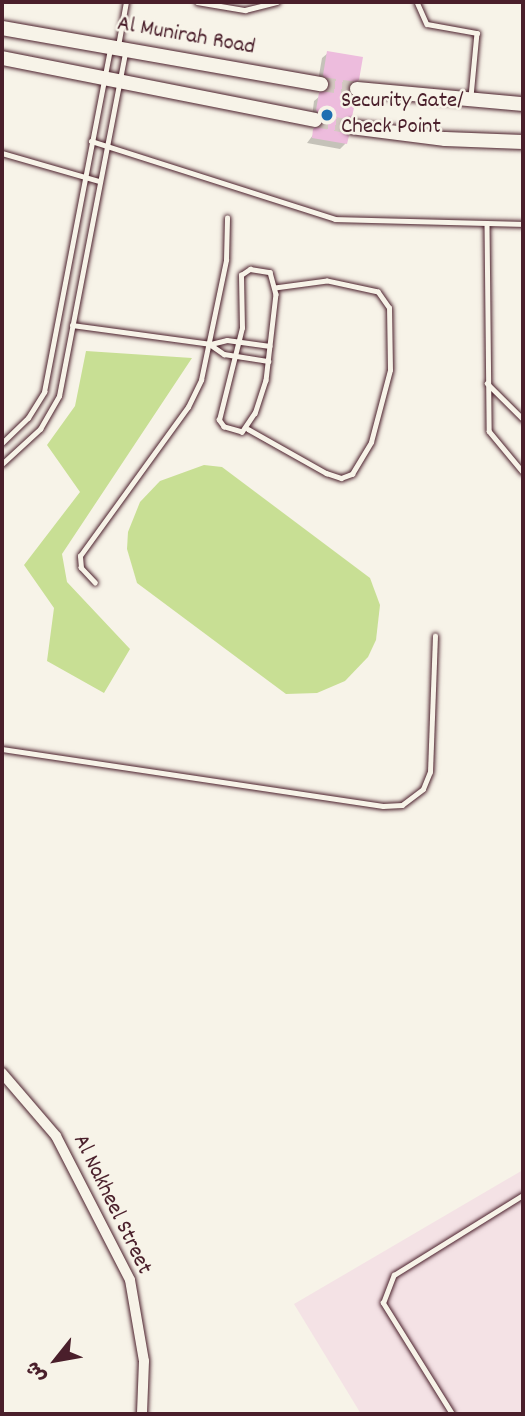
<!DOCTYPE html>
<html>
<head>
<meta charset="utf-8">
<style>
	body { margin:0 }
	#map { position:relative; width:525px; height:1416px; overflow:hidden; background:#f7f3e8; font-family:Dekko,"Playpen Sans Arabic",sans-serif }
	div>[style] { position:absolute }
	.built>* { inset:0; background:#f4e2e5 }
	.green>* { inset:0; background:#c8df94 }
	.shadow>* { inset:0; background:#0003 }
	.building>* { inset:0; background:#edbcdd }
	.secondary-tunnel>* { height:14px; margin-top:-7px; transform-origin:0; background:repeating-linear-gradient(90deg,#d4c9c2 0 14px,transparent 0 21px) }
	.roads { filter:drop-shadow(0 0 2px #4a1f2b) drop-shadow(0 0 2px #4a1f2b) }
	.lane>* { height:4.5px; margin:-2.25px; padding:0 2.25px; transform-origin:2.25px; border-radius:2.25px; background:#f7f3e8 }
	.street>* { height:10px; margin:-5px; padding:0 5px; transform-origin:5px; border-radius:5px; background:#f7f3e8 }
	.secondary>* { height:14px; margin:-7px; padding:0 7px; transform-origin:7px; border-radius:7px; background:#f7f3e8 }
	.dots>* { width:19px; height:19px; translate:-50% -50%; box-sizing:border-box; border:4px solid #f7f3e8; border-radius:50% }
	span { translate:-50% -50%; white-space:nowrap; text-align:center; line-height:1.15; -webkit-text-stroke:5px #f7f3e8; paint-order:stroke }
	.street-label { font-size:23px; color:#4a1f2b }
	.poi-label { font-size:23px; color:#4a1f2b }
	.left { translate:0 -50%; text-align:left }
	.frame { position:absolute; inset:0; border:4px solid #4a1f2b; pointer-events:none }
	.north { position:absolute; left:21px; top:1325px; width:70px; height:70px; -webkit-text-stroke:5px #f7f3e8; paint-order:stroke; rotate:239deg; font-size:19px; font-weight:700; line-height:28px; text-align:center; color:#4a1f2b }
	.north::after { content:''; display:block; margin:auto; width:24px; height:32px; background:#4a1f2b; clip-path:polygon(50% 0,100% 100%,50% 72%,0 100%) }
</style>
</head>
<body>
<div id="map">
	<div class="built">
		<i style="clip-path:polygon(523px 1170px,523px 1414px,361px 1414px,294px 1304px)"></i>
	</div>
	<div class="green">
		<i style="clip-path:polygon(86px 351px,192px 358px,62px 554px,67px 582px,130px 649px,104px 693px,47px 661px,54px 608px,24px 565px,80px 492px,47px 445px,75px 406px)"></i>
		<i style="clip-path:polygon(204px 465px,222px 467px,370px 578px,380px 605px,376px 640px,368px 657px,345px 681px,317px 693px,286px 694px,137px 583px,127px 549px,128px 532px,140px 502px,160px 481px)"></i>
	</div>
	<div class="shadow">
		<i style="clip-path:polygon(328px 53px,346px 88px,340px 126px,346px 143px,340px 149px,307px 143px,319px 127px,312px 117px,314px 101px,325px 92px,318px 81px,322px 58px)"></i>
	</div>
	<div class="building">
		<i style="clip-path:polygon(327px 51px,363px 57px,359px 80px,348px 87px,356px 98px,352px 117px,342px 125px,349px 136px,347px 144px,312px 138px,313px 129px,324px 121px,316px 110px,319px 93px,330px 86px,323px 75px)"></i>
	</div>
	<div class="secondary-tunnel">
		<i style="left:321px;top:84px;width:36px;rotate:8deg"></i>
		<i style="left:315px;top:120px;width:37px;rotate:11deg"></i>
	</div>
	<div class="roads">
		<div class="lane">
			<i style="left:197px;top:2px;width:49px;rotate:9.5deg"></i>
			<i style="left:245px;top:10px;width:33px;rotate:-14deg"></i>
			<i style="left:417px;top:2px;width:24px;rotate:66deg"></i>
			<i style="left:427px;top:24px;width:51px;rotate:10.2deg"></i>
			<i style="left:477px;top:33px;width:63px;rotate:95.4deg"></i>
			<i style="left:118px;top:46px;width:45px;rotate:-79.7deg"></i>
			<i style="left:91px;top:141px;width:256px;rotate:17.7deg"></i>
			<i style="left:335px;top:219px;width:188px;rotate:1.5deg"></i>
			<i style="left:2px;top:153px;width:101px;rotate:16.1deg"></i>
			<i style="left:487px;top:223px;width:208px;rotate:89.4deg"></i>
			<i style="left:489px;top:431px;width:53px;rotate:50.3deg"></i>
			<i style="left:250px;top:269px;width:20px;rotate:9deg"></i>
			<i style="left:270px;top:272px;width:23px;rotate:75deg"></i>
			<i style="left:276px;top:294px;width:87px;rotate:96.6deg"></i>
			<i style="left:266px;top:380px;width:35px;rotate:108deg"></i>
			<i style="left:255px;top:413px;width:23px;rotate:124deg"></i>
			<i style="left:242px;top:432px;width:19px;rotate:-164deg"></i>
			<i style="left:224px;top:427px;width:9px;rotate:-126deg"></i>
			<i style="left:219px;top:420px;width:95px;rotate:-76deg"></i>
			<i style="left:242px;top:328px;width:53px;rotate:-91.1deg"></i>
			<i style="left:241px;top:275px;width:11px;rotate:-34deg"></i>
			<i style="left:72px;top:325px;width:140px;rotate:7.8deg"></i>
			<i style="left:211px;top:344px;width:16px;rotate:-14deg"></i>
			<i style="left:227px;top:340px;width:43px;rotate:7.9deg"></i>
			<i style="left:211px;top:345px;width:16px;rotate:35deg"></i>
			<i style="left:224px;top:354px;width:45px;rotate:9deg"></i>
			<i style="left:487px;top:383px;width:51px;rotate:45deg"></i>
			<i style="left:248px;top:429px;width:90px;rotate:29.4deg"></i>
			<i style="left:326px;top:473px;width:16px;rotate:18deg"></i>
			<i style="left:341px;top:478px;width:12px;rotate:-20deg"></i>
			<i style="left:352px;top:474px;width:37px;rotate:-59deg"></i>
			<i style="left:371px;top:442px;width:74px;rotate:-75.2deg"></i>
			<i style="left:390px;top:370px;width:62px;rotate:-90.9deg"></i>
			<i style="left:389px;top:308px;width:19px;rotate:-125deg"></i>
			<i style="left:378px;top:292px;width:52px;rotate:-167.8deg"></i>
			<i style="left:327px;top:281px;width:52px;rotate:172.3deg"></i>
			<i style="left:2px;top:443px;width:36px;rotate:-44deg"></i>
			<i style="left:28px;top:418px;width:31px;rotate:-58deg"></i>
			<i style="left:44px;top:392px;width:350px;rotate:-79.1deg"></i>
			<i style="left:2px;top:464px;width:52px;rotate:-42.6deg"></i>
			<i style="left:40px;top:429px;width:38px;rotate:-60deg"></i>
			<i style="left:59px;top:396px;width:349px;rotate:-79.1deg"></i>
			<i style="left:95px;top:583px;width:21px;rotate:-133deg"></i>
			<i style="left:81px;top:568px;width:12px;rotate:-95deg"></i>
			<i style="left:80px;top:556px;width:184px;rotate:-54.1deg"></i>
			<i style="left:188px;top:407px;width:30px;rotate:-64deg"></i>
			<i style="left:201px;top:380px;width:123px;rotate:-78.2deg"></i>
			<i style="left:226px;top:260px;width:42px;rotate:-88.6deg"></i>
			<i style="left:2px;top:749px;width:385px;rotate:8.5deg"></i>
			<i style="left:383px;top:806px;width:19px;rotate:-3deg"></i>
			<i style="left:402px;top:805px;width:26px;rotate:-37deg"></i>
			<i style="left:423px;top:789px;width:18px;rotate:-68deg"></i>
			<i style="left:430px;top:772px;width:136px;rotate:-87.9deg"></i>
			<i style="left:452px;top:1414px;width:131px;rotate:-121.9deg"></i>
			<i style="left:383px;top:1303px;width:30px;rotate:-69deg"></i>
			<i style="left:394px;top:1275px;width:152px;rotate:-31.8deg"></i>
		</div>
		<div class="street">
			<i style="left:2px;top:1073px;width:83px;rotate:49.4deg"></i>
			<i style="left:56px;top:1136px;width:162px;rotate:62.8deg"></i>
			<i style="left:130px;top:1280px;width:82px;rotate:80.2deg"></i>
			<i style="left:144px;top:1361px;width:53px;rotate:92.2deg"></i>
		</div>
		<div class="secondary">
			<i style="left:2px;top:28px;width:324px;rotate:10deg"></i>
			<i style="left:2px;top:58px;width:319px;rotate:11.2deg"></i>
			<i style="left:357px;top:89px;width:167px;rotate:5.2deg"></i>
			<i style="left:351px;top:127px;width:95px;rotate:7.3deg"></i>
			<i style="left:445px;top:139px;width:78px;rotate:2.2deg"></i>
		</div>
	</div>
	<div class="dots">
		<i style="left:327px;top:115px;background:#1f6fb2"></i>
	</div>
	<div class="street-label">
		<span style="left:186px;top:37px;rotate:10deg">Al Munirah Road</span>
		<span style="left:111px;top:1205px;rotate:64deg">Al Nakheel Street</span>
	</div>
	<div class="poi-label">
		<span class="left" style="left:341px;top:115px">Security Gate/<br>Check Point</span>
	</div>
	<div class="frame"></div>
	<div class="north">ش</div>
</div>
</body>
</html>
